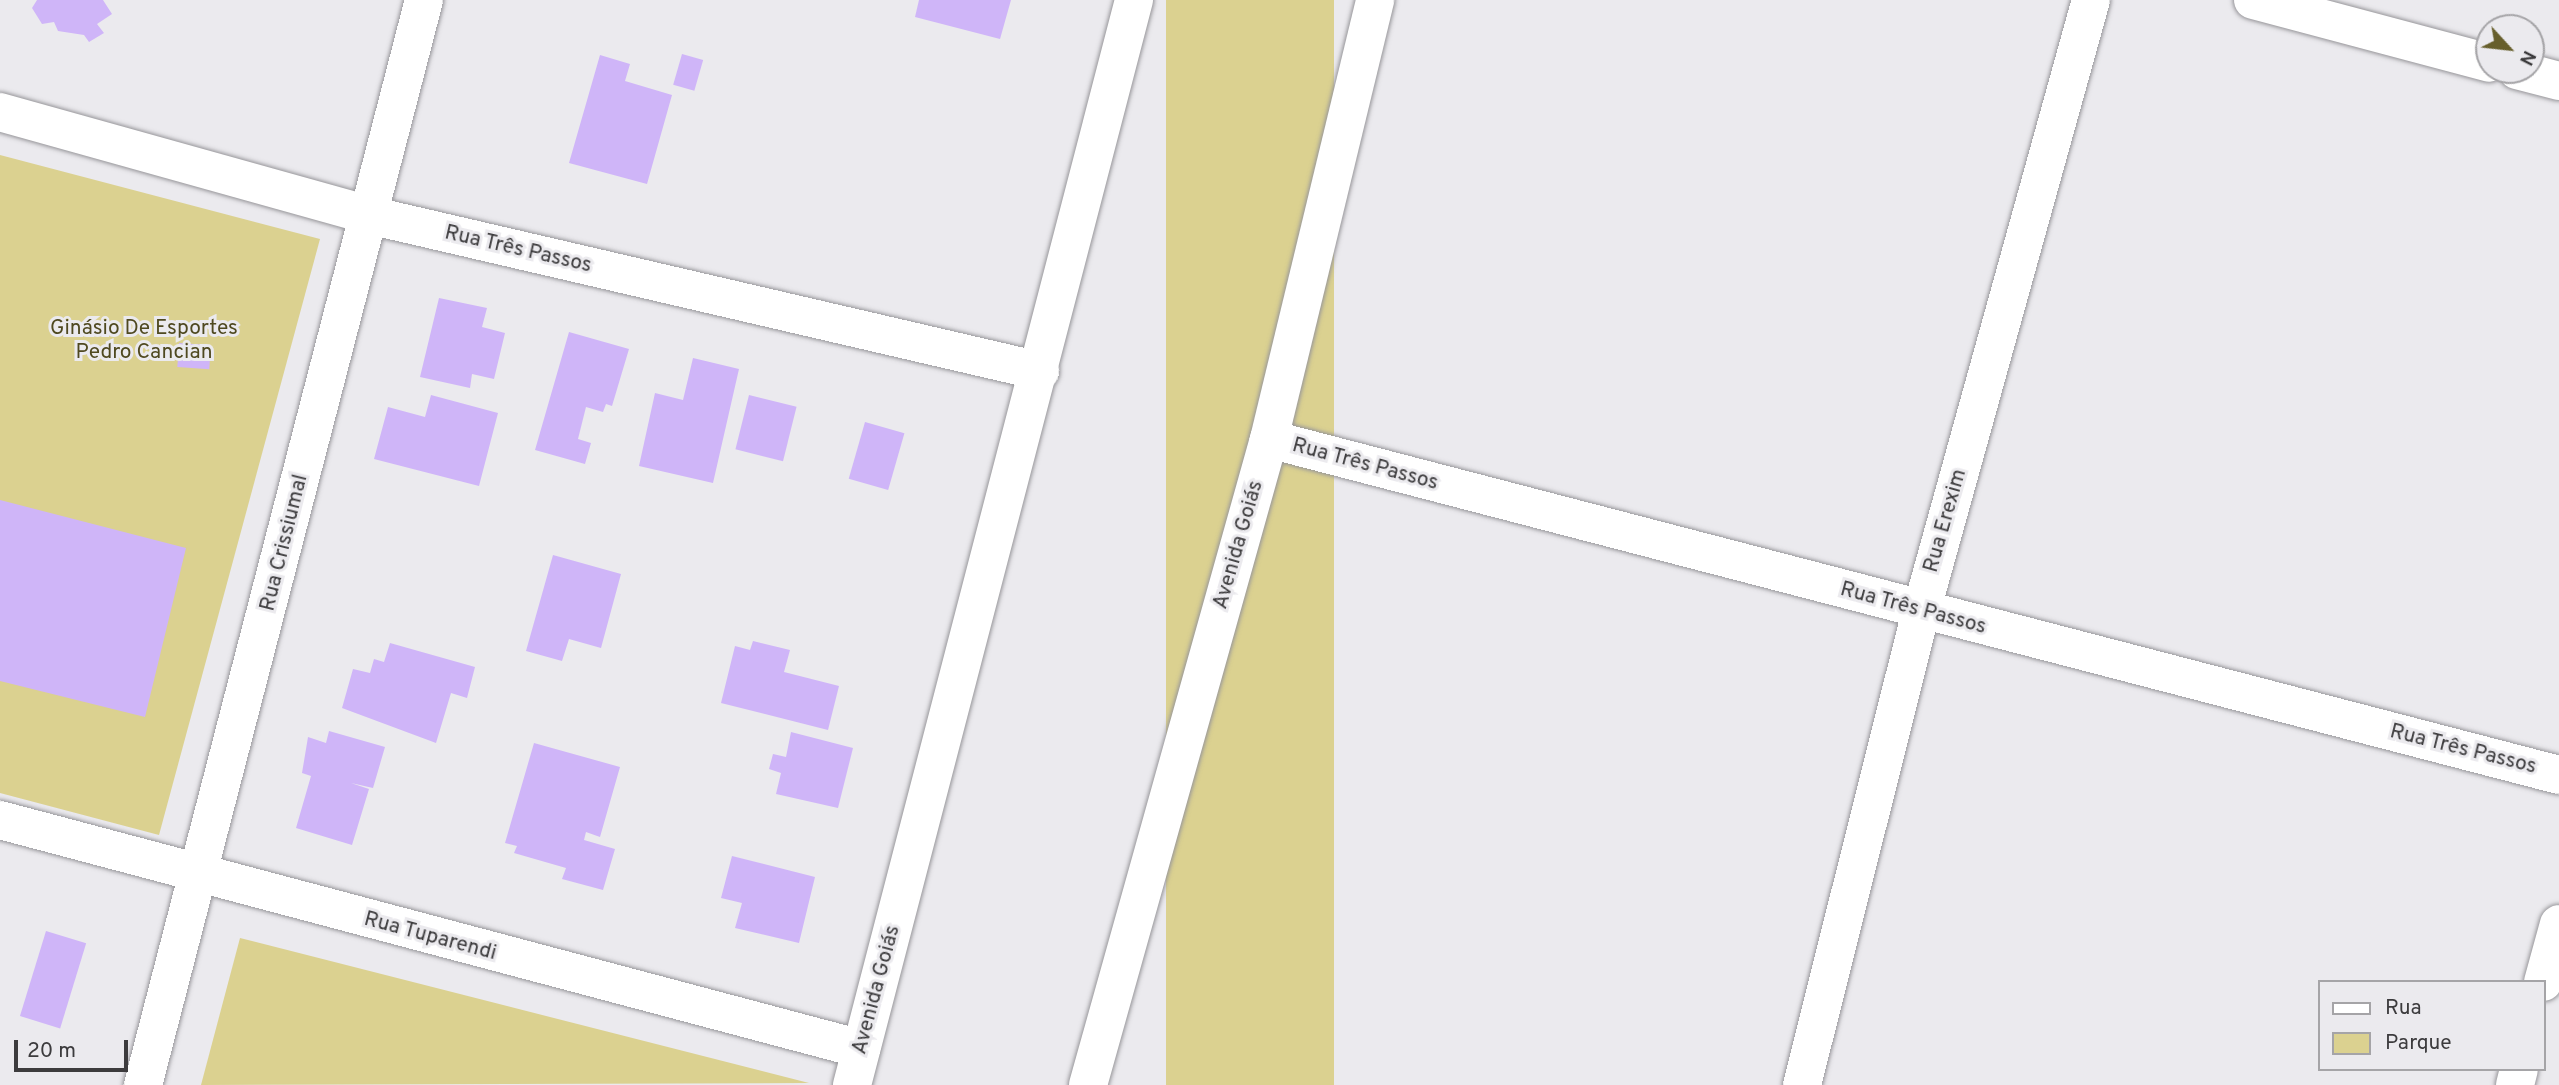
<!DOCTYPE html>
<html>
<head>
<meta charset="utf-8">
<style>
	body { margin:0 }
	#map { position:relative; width:2559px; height:1085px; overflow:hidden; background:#ebeaee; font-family:Overpass,sans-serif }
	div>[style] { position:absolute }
	.green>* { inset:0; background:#dbd190; transform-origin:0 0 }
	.building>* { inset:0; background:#cfb5f8; transform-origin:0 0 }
	.roads { filter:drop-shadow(0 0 2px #97969a) drop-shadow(0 0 2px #97969a) }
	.minor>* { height:38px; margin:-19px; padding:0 19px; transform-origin:19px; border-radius:19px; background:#fff }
	.major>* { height:38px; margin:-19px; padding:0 19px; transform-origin:19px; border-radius:19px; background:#fff }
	span { translate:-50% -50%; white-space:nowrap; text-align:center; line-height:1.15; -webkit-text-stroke:6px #ebeaee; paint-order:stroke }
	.street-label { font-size:21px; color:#3c3b3d }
	.park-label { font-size:21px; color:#4f4920 }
	.legend { position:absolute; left:2318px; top:980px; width:228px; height:91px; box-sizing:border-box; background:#ebeaee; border:2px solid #a5a4a7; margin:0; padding:9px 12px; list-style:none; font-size:21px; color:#3c3b3d }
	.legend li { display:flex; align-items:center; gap:14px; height:35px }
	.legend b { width:35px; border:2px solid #a5a4a7 }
	.north { position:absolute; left:2475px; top:14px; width:70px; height:70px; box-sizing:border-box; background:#ebeaee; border:2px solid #a5a4a7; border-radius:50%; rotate:117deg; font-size:19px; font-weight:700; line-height:28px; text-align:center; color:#3c3b3d }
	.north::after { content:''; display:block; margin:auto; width:24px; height:32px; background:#675f2c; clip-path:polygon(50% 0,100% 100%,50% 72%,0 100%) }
	.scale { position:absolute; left:14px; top:1040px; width:114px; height:32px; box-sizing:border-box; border:4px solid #3c3b3d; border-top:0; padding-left:9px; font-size:21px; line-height:24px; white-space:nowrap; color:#3c3b3d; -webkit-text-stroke:5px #ebeaee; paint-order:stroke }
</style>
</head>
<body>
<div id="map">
	<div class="green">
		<i style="left:1166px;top:0;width:168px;height:1120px"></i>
		<i style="clip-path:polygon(0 155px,320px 239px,159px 835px,0 793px)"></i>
		<i style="clip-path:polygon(240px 938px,809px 1083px,201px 1085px)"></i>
	</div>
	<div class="building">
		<i style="clip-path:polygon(37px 0,103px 0,112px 14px,97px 24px,104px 33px,89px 42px,84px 35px,58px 31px,54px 22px,42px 24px,32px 8px)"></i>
		<i style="clip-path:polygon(919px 0,1011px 0,1000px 39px,915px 17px)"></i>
		<i style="left:682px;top:54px;width:22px;height:32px;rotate:16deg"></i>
		<i style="clip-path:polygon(600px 55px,630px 64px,625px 81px,672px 95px,647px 184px,569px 163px)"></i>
		<i style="clip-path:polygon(439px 298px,487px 308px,482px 327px,505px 333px,494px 379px,472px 374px,470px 388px,420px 377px)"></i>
		<i style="clip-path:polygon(569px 332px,629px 349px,612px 406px,606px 404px,603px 412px,586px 407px,578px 439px,591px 443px,585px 464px,535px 450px)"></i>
		<i style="left:179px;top:343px;width:32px;height:24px;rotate:4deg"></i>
		<i style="clip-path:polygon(693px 358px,739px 369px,713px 483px,639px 466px,655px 393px,683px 400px)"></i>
		<i style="clip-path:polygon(431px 395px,498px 413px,479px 486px,374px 459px,388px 407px,425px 417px)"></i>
		<i style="left:749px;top:395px;width:49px;height:56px;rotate:14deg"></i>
		<i style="left:865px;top:422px;width:41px;height:59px;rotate:16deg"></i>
		<i style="clip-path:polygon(0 500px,186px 548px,145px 717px,0 681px)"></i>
		<i style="clip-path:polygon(553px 555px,621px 574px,601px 648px,569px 639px,562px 661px,526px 651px)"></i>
		<i style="clip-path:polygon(753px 641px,790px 650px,784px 672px,839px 686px,828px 730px,721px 703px,735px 646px,750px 650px)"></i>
		<i style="clip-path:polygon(390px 643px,475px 667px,467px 698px,451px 693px,436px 743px,342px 708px,353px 669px,370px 673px,374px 659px,384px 662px)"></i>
		<i style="clip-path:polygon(329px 731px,385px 747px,373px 788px,351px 783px,369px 789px,352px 845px,296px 828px,311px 776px,302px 773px,308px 737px,326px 743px)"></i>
		<i style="clip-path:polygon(791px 732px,853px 748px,838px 808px,776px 794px,781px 773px,769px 769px,773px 754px,786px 757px)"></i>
		<i style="clip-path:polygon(534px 743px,620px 767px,600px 837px,586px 832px,584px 840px,615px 849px,603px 890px,562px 879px,566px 868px,514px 853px,517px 846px,505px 843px)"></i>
		<i style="clip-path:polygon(732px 856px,815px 877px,799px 943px,735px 928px,742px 903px,721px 898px)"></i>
		<i style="left:46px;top:931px;width:42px;height:89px;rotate:17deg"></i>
	</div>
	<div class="roads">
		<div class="minor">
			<i style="left:0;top:112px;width:383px;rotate:15.6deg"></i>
			<i style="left:369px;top:215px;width:689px;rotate:13.09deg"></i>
			<i style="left:1269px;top:439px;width:1333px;rotate:14.6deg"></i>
			<i style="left:0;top:820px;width:891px;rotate:14.89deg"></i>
			<i style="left:2543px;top:982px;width:60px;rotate:-74.6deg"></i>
			<i style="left:143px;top:1085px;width:1121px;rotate:-75.48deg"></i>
			<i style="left:852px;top:1085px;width:1121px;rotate:-75.43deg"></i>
			<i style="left:1088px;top:1085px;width:671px;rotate:-74.35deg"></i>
			<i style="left:1269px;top:439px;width:452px;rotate:-76.4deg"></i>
			<i style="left:1802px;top:1085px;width:488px;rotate:-75.9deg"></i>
			<i style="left:1921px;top:612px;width:635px;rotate:-74.48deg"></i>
			<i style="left:2515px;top:1085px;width:16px;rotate:-76deg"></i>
		</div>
		<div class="major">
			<i style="left:2253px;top:0;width:244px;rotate:14.9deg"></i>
			<i style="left:2517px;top:70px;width:43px;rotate:14.7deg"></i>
		</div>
	</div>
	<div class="street-label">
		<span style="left:518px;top:250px;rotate:13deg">Rua Três Passos</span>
		<span style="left:1365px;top:465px;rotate:15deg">Rua Três Passos</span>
		<span style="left:1946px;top:521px;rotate:-74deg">Rua Erexim</span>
		<span style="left:285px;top:543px;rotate:-76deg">Rua Crissiumal</span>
		<span style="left:1239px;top:545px;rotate:-74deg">Avenida Goiás</span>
		<span style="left:1913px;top:609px;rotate:15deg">Rua Três Passos</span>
		<span style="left:2463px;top:750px;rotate:14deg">Rua Três Passos</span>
		<span style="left:430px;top:937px;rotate:15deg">Rua Tuparendi</span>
		<span style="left:877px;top:990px;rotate:-75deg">Avenida Goiás</span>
	</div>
	<div class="park-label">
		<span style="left:144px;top:341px">Ginásio De Esportes<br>Pedro Cancian</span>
	</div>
	<ul class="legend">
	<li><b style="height:9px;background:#fff"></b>Rua</li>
	<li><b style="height:19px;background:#dbd190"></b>Parque</li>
	</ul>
	<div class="north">N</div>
	<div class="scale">20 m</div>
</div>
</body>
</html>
